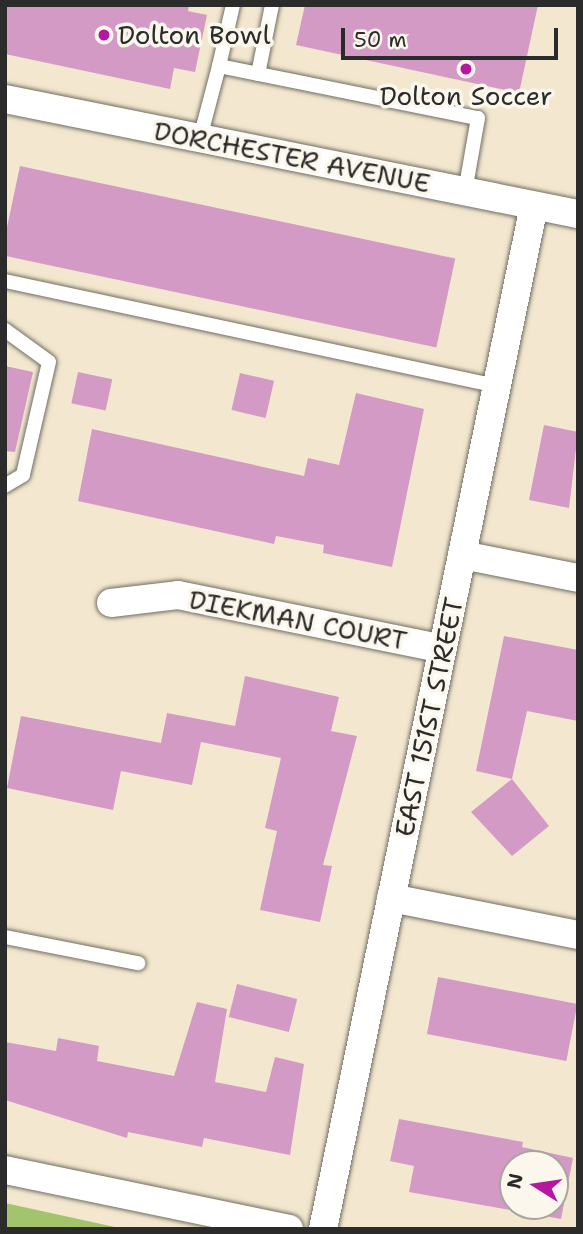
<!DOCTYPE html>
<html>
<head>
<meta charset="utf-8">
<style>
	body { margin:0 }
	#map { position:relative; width:583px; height:1234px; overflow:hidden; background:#f3e8cf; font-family:"Shantell Sans",sans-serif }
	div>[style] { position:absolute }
	.green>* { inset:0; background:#a3c46c }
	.building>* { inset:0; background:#d39ac5; transform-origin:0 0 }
	.roads { filter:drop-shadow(0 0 2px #716d64) drop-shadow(0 0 2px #716d64) }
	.service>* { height:14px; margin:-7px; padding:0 7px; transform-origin:7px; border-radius:7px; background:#fff }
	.minor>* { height:28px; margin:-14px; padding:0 14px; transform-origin:14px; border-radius:14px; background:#fff }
	.dots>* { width:19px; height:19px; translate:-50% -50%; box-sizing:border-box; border:4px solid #fbf7ec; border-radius:50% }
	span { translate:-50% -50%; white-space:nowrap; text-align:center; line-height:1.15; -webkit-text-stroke:7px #fbf7ec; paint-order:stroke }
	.poi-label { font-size:26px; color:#2b2b2b }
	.left { translate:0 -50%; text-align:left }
	.street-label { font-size:26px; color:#2b2b2b }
	.frame { position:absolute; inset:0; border:7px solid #2b2b2b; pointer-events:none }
	.north { position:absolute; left:499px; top:1150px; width:70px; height:70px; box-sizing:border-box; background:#fbf7ec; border:2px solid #a8a59f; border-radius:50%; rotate:282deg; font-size:19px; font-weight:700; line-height:28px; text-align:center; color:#2b2b2b }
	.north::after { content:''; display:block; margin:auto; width:24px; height:32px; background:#b5179e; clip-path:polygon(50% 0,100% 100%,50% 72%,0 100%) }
	.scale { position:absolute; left:341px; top:28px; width:217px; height:32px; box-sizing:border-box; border:4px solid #2b2b2b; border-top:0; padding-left:9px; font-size:21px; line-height:24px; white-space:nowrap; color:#2b2b2b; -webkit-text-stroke:5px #fbf7ec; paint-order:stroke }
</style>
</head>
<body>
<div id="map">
	<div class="green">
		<i style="clip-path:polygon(5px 1203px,124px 1229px,5px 1229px)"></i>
	</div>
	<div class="building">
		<i style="clip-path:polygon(5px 5px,189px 5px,188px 11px,207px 15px,195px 72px,174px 68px,170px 89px,5px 54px)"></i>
		<i style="clip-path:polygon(305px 5px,538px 5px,519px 93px,296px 45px)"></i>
		<i style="left:20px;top:166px;width:445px;height:91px;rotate:12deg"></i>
		<i style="clip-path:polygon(5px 366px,33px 372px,15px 452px,5px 451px)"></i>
		<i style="left:78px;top:372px;width:35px;height:32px;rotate:12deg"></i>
		<i style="left:240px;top:373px;width:35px;height:38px;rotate:13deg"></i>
		<i style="clip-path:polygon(356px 393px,424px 409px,392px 567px,323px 553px,324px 545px,276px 536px,274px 544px,78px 501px,92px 429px,304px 476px,308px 458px,339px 465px)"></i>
		<i style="clip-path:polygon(544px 425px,578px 432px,569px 508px,529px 500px)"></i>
		<i style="clip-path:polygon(504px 636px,578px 650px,578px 721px,527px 711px,512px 779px,549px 826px,512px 856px,471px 812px,512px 779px,476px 771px)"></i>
		<i style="clip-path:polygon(245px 676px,339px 697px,331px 731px,357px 736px,323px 865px,332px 866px,320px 922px,260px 910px,277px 831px,265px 828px,281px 758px,201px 742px,192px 785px,121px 771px,113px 810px,7px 788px,21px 716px,161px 743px,167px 713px,235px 726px)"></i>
		<i style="left:438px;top:977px;width:142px;height:58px;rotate:11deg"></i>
		<i style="left:237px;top:984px;width:62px;height:34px;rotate:14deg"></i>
		<i style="clip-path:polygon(197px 1002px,227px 1009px,215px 1082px,266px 1092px,275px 1057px,304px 1064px,290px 1155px,204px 1138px,202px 1147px,128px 1132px,127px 1138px,5px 1100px,5px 1042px,56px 1051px,58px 1038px,99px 1046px,97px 1061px,174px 1076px)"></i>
		<i style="clip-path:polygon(evenodd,399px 1119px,523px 1142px,522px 1147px,573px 1158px,561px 1219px,409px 1192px,414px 1166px,390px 1161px,399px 1119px,513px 1164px,555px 1164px,555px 1206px,513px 1206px,513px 1164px)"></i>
	</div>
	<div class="roads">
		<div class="service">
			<i style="left:219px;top:66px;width:63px;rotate:-77.1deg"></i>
			<i style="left:258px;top:74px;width:70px;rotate:-78.5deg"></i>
			<i style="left:200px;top:138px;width:74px;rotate:-75.2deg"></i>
			<i style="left:219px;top:66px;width:264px;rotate:11.4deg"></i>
			<i style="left:478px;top:118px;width:75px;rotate:100deg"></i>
			<i style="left:5px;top:281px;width:503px;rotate:12.05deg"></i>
			<i style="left:5px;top:330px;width:54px;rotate:36deg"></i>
			<i style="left:49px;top:362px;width:116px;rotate:103deg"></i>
			<i style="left:23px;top:475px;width:21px;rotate:149deg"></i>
			<i style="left:5px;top:937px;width:136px;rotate:11.1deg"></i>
		</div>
		<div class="minor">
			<i style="left:5px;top:99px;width:584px;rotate:11.35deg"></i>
			<i style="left:462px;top:555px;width:118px;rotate:11.2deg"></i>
			<i style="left:111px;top:603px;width:67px;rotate:-6.8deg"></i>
			<i style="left:178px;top:595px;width:270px;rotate:11.5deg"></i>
			<i style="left:391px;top:898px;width:191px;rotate:11.2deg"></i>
			<i style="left:5px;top:1170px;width:290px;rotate:11.7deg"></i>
			<i style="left:323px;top:1229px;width:1045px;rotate:-78.35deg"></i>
		</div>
	</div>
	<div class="dots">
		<i style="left:104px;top:35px;background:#b5179e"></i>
		<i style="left:466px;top:69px;background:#b5179e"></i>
	</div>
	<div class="poi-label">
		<span class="left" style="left:118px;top:35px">Dolton Bowl</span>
		<span style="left:466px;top:96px">Dolton Soccer</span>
	</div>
	<div class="street-label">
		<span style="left:292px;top:157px;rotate:11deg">DORCHESTER AVENUE</span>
		<span style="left:298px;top:620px;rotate:11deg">DIEKMAN COURT</span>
		<span style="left:429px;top:717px;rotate:-78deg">EAST 151ST STREET</span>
	</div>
	<div class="frame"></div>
	<div class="north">N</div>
	<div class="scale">50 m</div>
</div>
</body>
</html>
